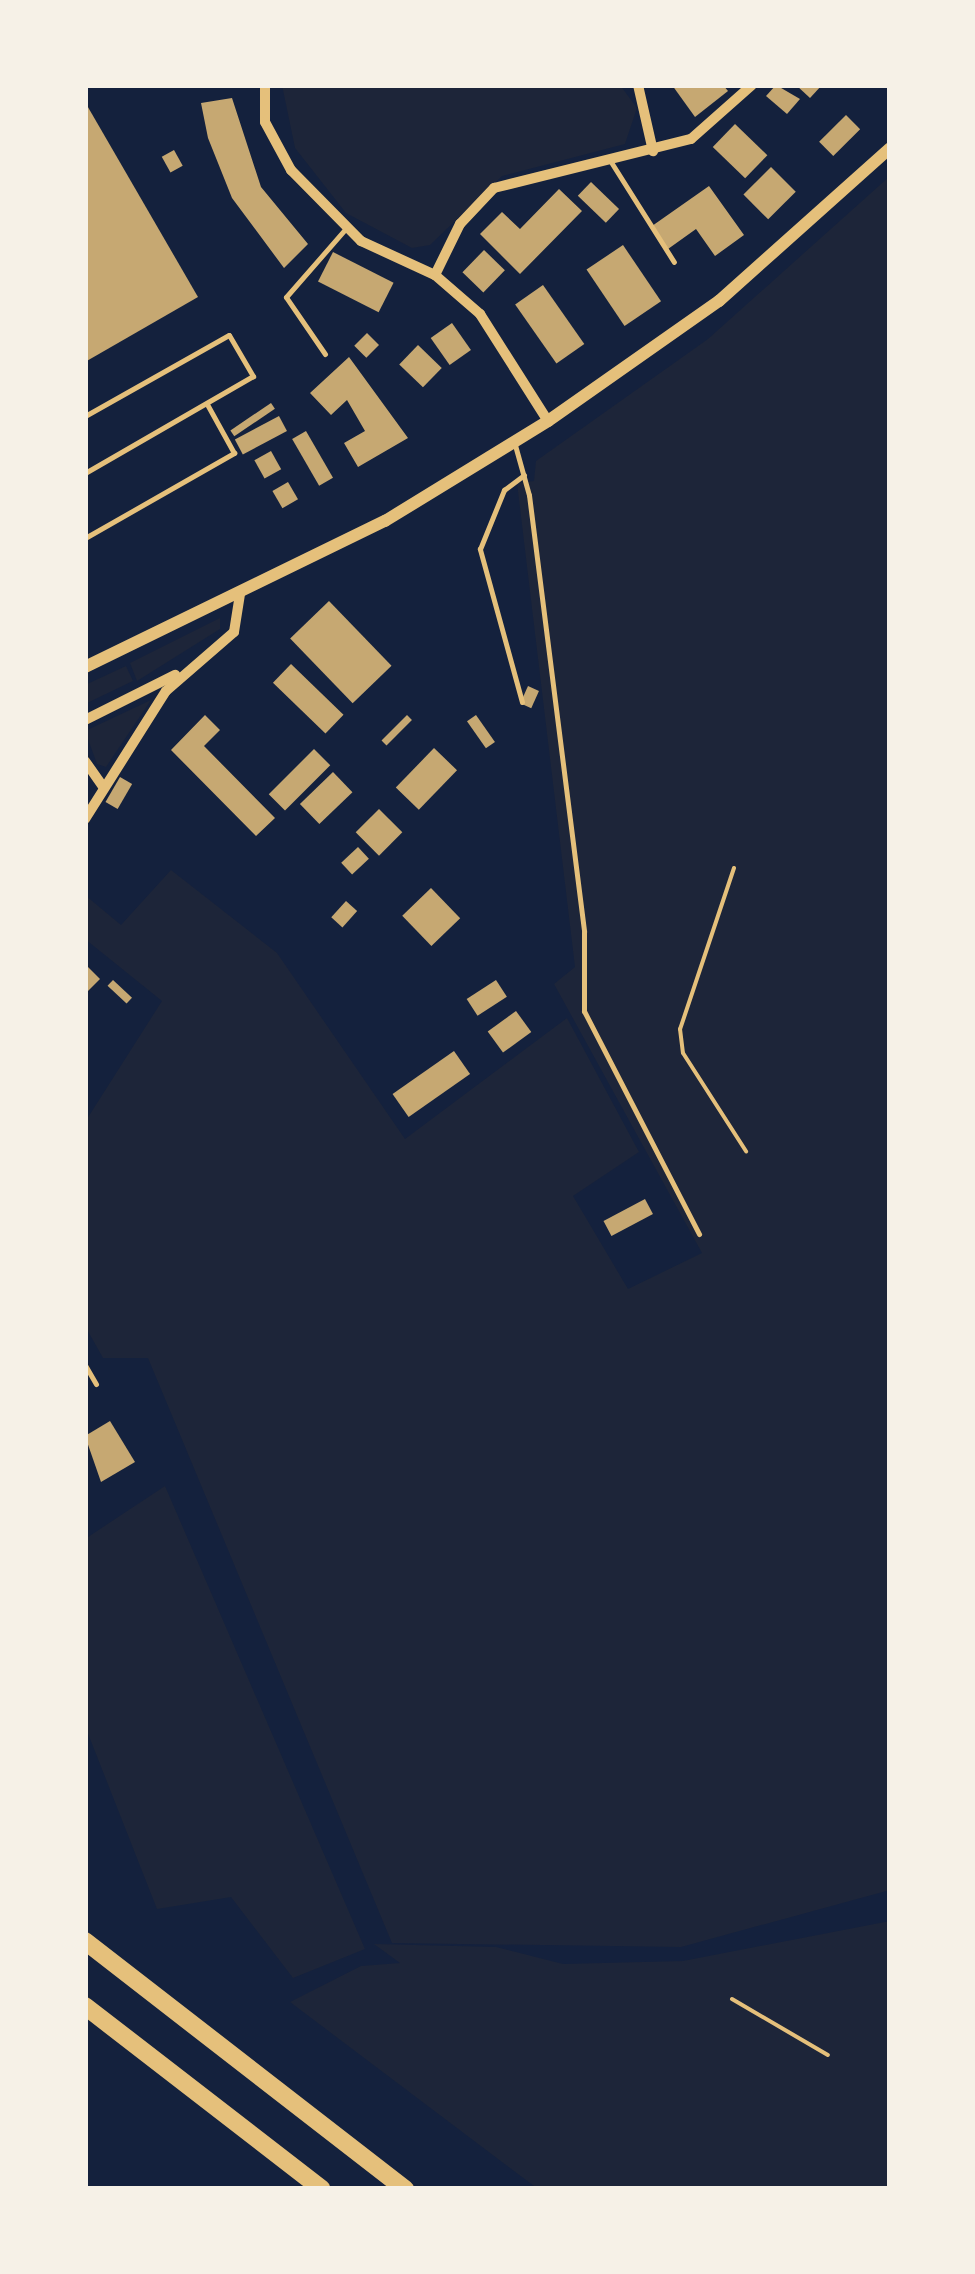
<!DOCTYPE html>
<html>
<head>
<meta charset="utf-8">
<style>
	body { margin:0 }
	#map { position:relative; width:975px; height:2274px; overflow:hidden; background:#14213d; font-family:Arial,sans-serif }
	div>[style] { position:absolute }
	.green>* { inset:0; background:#1d2539 }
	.building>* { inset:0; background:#c6a872; transform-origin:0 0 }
	.path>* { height:4px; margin:-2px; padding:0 2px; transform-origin:2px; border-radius:2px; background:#e5c07b }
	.service>* { height:5px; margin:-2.5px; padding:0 2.5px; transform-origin:2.5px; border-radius:2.5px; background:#e5c07b }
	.minor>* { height:10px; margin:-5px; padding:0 5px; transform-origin:5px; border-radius:5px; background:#e5c07b }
	.tertiary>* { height:12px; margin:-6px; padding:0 6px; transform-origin:6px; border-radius:6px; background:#e5c07b }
	.motorway>* { height:18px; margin:-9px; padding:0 9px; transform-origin:9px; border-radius:9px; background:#e5c07b }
	span { translate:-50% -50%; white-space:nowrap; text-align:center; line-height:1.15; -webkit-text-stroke:8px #f6f1e7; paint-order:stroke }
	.frame { position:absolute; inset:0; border:88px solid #f6f1e7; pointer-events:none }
</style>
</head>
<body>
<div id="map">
	<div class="green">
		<i style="clip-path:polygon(282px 85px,620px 85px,637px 108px,625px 144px,502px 176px,430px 245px,412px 248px,346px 213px,295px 148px)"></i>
		<i style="clip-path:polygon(890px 176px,890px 1890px,681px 1947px,392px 1943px,148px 1358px,103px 1358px,85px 1326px,85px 1122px,162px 1001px,85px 939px,85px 895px,121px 925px,171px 870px,277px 953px,405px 1139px,567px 1018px,639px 1152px,573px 1196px,628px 1289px,702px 1253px,554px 984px,575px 967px,517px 483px,534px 481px,536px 461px,708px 339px)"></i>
		<i style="clip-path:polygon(220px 618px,220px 629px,137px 681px,130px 663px)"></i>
		<i style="clip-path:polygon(126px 666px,133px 681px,85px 704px,85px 685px)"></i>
		<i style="clip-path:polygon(151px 700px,106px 767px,97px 764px,85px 731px)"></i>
		<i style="clip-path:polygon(165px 1486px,365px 1949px,293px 1978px,231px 1897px,157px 1909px,85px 1726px,85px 1539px)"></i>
		<i style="clip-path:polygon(890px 1921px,890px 2189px,538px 2189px,290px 2002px,361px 1966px,400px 1963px,374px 1944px,496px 1947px,563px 1964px,683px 1961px)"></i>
	</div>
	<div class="building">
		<i style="clip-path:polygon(672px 85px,723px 85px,728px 91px,695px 117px)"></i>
		<i style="clip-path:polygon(776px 85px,800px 99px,787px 114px,766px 96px)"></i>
		<i style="clip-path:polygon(796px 85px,822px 85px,810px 98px)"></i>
		<i style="clip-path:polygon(232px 98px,261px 187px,308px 244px,284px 268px,232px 198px,208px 138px,201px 103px)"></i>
		<i style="clip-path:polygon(85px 102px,198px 297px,85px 362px)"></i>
		<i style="left:846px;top:115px;width:20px;height:38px;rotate:45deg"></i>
		<i style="left:735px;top:124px;width:45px;height:32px;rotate:44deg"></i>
		<i style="left:174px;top:150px;width:18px;height:14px;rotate:61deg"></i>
		<i style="left:771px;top:167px;width:35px;height:39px;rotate:45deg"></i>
		<i style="left:591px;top:182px;width:39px;height:19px;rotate:44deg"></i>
		<i style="clip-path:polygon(709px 186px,744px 235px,715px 256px,696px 229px,668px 249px,652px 226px)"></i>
		<i style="clip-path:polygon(559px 189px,582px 211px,520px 274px,480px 234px,502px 212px,520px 229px)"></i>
		<i style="left:623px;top:245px;width:68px;height:44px;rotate:56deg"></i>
		<i style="left:484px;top:250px;width:29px;height:31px;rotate:44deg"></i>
		<i style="left:333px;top:252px;width:68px;height:33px;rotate:27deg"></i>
		<i style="left:543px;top:285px;width:72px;height:34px;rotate:55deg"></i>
		<i style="left:452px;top:323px;width:33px;height:26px;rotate:55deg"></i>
		<i style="left:367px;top:333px;width:17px;height:18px;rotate:45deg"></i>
		<i style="left:418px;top:345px;width:33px;height:27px;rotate:44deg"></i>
		<i style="clip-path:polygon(349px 357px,408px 438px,358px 467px,344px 443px,365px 431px,347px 400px,331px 415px,310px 393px)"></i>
		<i style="left:271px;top:403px;width:7px;height:49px;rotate:56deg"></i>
		<i style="left:279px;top:416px;width:17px;height:50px;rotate:62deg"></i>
		<i style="left:306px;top:431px;width:54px;height:16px;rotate:60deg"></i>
		<i style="left:271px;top:451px;width:21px;height:19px;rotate:61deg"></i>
		<i style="left:288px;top:482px;width:20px;height:18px;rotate:60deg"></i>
		<i style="left:329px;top:601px;width:90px;height:54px;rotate:46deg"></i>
		<i style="left:291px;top:664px;width:73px;height:26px;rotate:44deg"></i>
		<i style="left:528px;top:686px;width:12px;height:19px;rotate:24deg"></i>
		<i style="clip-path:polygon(205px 715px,220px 730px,204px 746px,275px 818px,256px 836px,171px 750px)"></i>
		<i style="left:407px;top:715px;width:7px;height:36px;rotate:45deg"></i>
		<i style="left:476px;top:715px;width:33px;height:11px;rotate:55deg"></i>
		<i style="left:434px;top:748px;width:32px;height:55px;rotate:44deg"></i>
		<i style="left:314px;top:749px;width:23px;height:64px;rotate:45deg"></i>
		<i style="left:333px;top:772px;width:28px;height:46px;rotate:46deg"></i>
		<i style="left:120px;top:777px;width:14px;height:29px;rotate:30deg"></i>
		<i style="left:379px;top:809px;width:33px;height:33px;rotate:45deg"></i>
		<i style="left:358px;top:847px;width:16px;height:23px;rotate:47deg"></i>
		<i style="left:431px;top:888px;width:42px;height:40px;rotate:46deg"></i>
		<i style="left:346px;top:901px;width:15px;height:22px;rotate:42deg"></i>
		<i style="clip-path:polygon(85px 964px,100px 979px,85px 994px)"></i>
		<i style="left:113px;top:980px;width:26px;height:8px;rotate:43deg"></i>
		<i style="left:496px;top:980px;width:20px;height:35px;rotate:57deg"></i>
		<i style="left:516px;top:1011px;width:26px;height:35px;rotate:54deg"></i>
		<i style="left:454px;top:1051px;width:28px;height:75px;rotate:55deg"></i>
		<i style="left:645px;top:1199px;width:17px;height:47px;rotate:62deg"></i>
		<i style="clip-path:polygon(110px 1421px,135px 1462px,101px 1482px,85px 1436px)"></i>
	</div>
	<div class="path">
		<i style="left:734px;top:868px;width:170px;rotate:108.5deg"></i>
		<i style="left:680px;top:1029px;width:24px;rotate:83deg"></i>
		<i style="left:683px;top:1053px;width:117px;rotate:57.3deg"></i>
		<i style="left:732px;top:1999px;width:111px;rotate:30.3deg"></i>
	</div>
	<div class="service">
		<i style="left:172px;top:85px;width:47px"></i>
		<i style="left:611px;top:162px;width:118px;rotate:57.8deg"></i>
		<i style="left:325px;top:354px;width:69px;rotate:-124.4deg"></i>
		<i style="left:286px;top:297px;width:93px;rotate:-48.9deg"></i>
		<i style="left:85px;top:416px;width:165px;rotate:-29.4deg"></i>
		<i style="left:229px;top:335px;width:48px;rotate:59.7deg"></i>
		<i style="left:253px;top:376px;width:194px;rotate:150deg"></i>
		<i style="left:515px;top:445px;width:52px;rotate:74.4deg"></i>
		<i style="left:529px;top:495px;width:440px;rotate:82.8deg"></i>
		<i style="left:584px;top:932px;width:79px;rotate:90deg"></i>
		<i style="left:584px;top:1011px;width:251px;rotate:62.7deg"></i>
		<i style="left:85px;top:538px;width:172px;rotate:-29.7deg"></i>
		<i style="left:234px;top:453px;width:56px;rotate:-118.9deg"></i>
		<i style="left:522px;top:702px;width:159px;rotate:-105.4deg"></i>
		<i style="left:480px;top:549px;width:64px;rotate:-67.9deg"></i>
		<i style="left:504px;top:490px;width:25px;rotate:-37deg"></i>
		<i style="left:85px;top:1365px;width:22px;rotate:60deg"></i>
	</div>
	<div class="minor">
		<i style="left:265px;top:85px;width:37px;rotate:90deg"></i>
		<i style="left:265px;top:122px;width:55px;rotate:61.6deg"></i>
		<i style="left:291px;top:170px;width:100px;rotate:45.4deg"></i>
		<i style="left:361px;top:241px;width:81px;rotate:24.7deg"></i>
		<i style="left:435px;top:275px;width:60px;rotate:40.9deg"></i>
		<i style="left:480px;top:314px;width:127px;rotate:57.6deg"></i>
		<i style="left:638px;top:85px;width:68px;rotate:77.2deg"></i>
		<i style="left:435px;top:275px;width:57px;rotate:-63.9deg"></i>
		<i style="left:460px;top:224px;width:50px;rotate:-46.6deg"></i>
		<i style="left:494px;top:188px;width:203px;rotate:-14deg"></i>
		<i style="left:691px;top:139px;width:81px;rotate:-41.5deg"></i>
		<i style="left:85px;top:720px;width:101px;rotate:-26.6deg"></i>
		<i style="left:85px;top:761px;width:32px;rotate:55deg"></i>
		<i style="left:85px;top:819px;width:151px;rotate:-57.7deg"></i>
		<i style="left:166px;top:691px;width:90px;rotate:-40.9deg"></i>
		<i style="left:234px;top:632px;width:39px;rotate:-81deg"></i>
	</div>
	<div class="tertiary">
		<i style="left:85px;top:667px;width:334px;rotate:-26deg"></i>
		<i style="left:385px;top:521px;width:191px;rotate:-31.5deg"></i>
		<i style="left:548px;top:421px;width:209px;rotate:-35.1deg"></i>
		<i style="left:719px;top:301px;width:229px;rotate:-41.8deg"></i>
	</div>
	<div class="motorway">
		<i style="left:85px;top:1941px;width:405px;rotate:37.8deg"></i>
		<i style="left:85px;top:2006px;width:299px;rotate:37.7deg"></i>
	</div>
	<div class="frame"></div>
</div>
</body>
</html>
